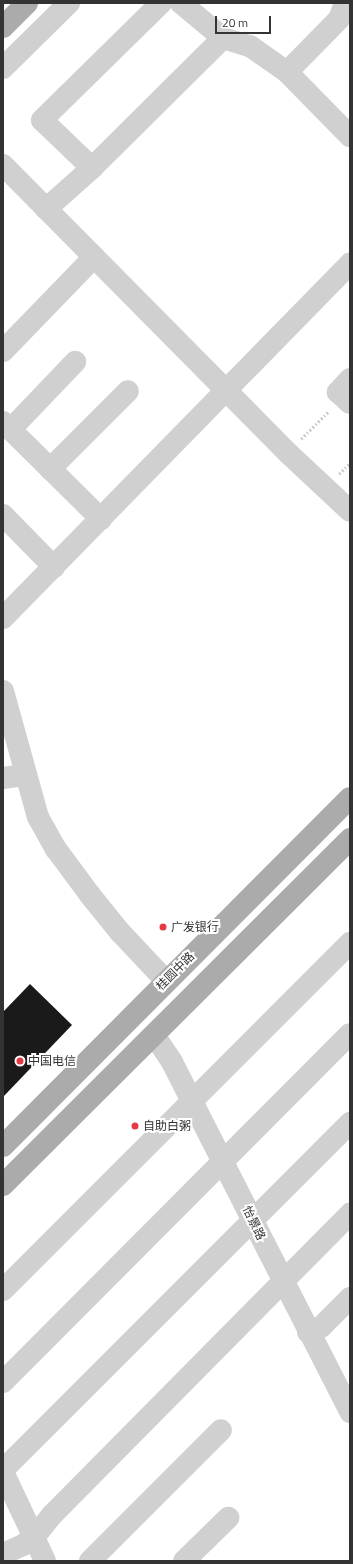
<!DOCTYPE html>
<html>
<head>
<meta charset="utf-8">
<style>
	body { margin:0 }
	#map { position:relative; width:353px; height:1564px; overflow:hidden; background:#fff; font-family:"Titillium Web","Noto Sans SC",sans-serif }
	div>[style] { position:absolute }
	.building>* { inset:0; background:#1a1a1a }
	.path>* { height:2.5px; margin-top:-1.25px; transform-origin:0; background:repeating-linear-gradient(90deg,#cdcdcd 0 2px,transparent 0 4px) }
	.minor>* { height:22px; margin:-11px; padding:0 11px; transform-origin:11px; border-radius:11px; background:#d0d0d0 }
	.major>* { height:22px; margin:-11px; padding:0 11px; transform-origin:11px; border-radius:11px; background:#ababab }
	.dots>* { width:11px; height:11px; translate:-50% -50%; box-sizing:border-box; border:2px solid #fff; border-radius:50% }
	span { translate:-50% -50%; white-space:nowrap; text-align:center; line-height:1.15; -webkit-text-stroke:4px #fff; paint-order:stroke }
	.poi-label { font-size:12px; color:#333 }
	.left { translate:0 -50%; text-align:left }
	.street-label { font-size:12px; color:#333 }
	.frame { position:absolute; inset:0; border:4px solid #333; pointer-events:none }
	.scale { position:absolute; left:215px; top:16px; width:56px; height:18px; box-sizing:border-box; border:2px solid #333; border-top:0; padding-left:5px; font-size:12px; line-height:14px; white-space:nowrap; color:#333; -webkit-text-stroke:3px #fff; paint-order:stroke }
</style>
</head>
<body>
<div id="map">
	<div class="building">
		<i style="clip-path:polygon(30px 984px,72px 1025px,3px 1097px,3px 1012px)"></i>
	</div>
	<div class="path">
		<i style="left:301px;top:439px;width:40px;rotate:-45deg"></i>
		<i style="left:339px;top:474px;width:16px;rotate:-45deg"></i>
	</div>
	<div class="minor">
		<i style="left:181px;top:3px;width:55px;rotate:39.8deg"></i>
		<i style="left:223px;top:38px;width:28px;rotate:17deg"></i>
		<i style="left:250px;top:46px;width:45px;rotate:35.1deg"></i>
		<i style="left:287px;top:72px;width:90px;rotate:45.5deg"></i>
		<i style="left:3px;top:68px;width:93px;rotate:-44.6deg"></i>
		<i style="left:287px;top:72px;width:74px;rotate:-45.5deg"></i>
		<i style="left:339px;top:19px;width:17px;rotate:-69deg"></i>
		<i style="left:3px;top:165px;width:405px;rotate:45.3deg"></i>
		<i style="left:288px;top:453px;width:85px;rotate:43.1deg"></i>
		<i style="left:92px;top:168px;width:69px;rotate:-136.2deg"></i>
		<i style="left:42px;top:120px;width:167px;rotate:-44.5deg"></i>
		<i style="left:46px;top:209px;width:62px;rotate:-41.7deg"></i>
		<i style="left:92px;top:168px;width:185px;rotate:-44.8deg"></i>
		<i style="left:3px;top:351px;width:131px;rotate:-45.9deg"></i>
		<i style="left:350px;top:379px;width:18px;rotate:133deg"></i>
		<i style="left:338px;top:392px;width:16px;rotate:43deg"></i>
		<i style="left:3px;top:422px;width:138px;rotate:44.7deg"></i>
		<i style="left:11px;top:429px;width:93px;rotate:-46.3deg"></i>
		<i style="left:50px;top:469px;width:110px;rotate:-45deg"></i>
		<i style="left:3px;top:515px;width:73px;rotate:45.6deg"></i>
		<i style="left:3px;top:618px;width:496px;rotate:-45.6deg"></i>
		<i style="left:3px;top:691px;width:131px;rotate:74.5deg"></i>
		<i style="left:38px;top:817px;width:37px;rotate:61deg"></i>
		<i style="left:56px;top:849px;width:57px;rotate:53.5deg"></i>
		<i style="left:90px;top:895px;width:48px;rotate:51deg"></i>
		<i style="left:120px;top:932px;width:67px;rotate:46.8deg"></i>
		<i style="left:3px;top:778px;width:21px;rotate:-8deg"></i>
		<i style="left:154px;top:1035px;width:32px;rotate:56deg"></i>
		<i style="left:172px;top:1062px;width:393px;rotate:63deg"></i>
		<i style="left:3px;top:1290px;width:491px;rotate:-45deg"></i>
		<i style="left:308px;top:1332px;width:14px;rotate:-21deg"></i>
		<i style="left:321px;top:1327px;width:41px;rotate:-45deg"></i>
		<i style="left:3px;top:1382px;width:491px;rotate:-45.1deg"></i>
		<i style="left:3px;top:1470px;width:491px;rotate:-45deg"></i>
		<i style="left:3px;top:1472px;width:98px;rotate:64.7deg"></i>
		<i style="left:3px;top:1554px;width:22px;rotate:-24deg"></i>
		<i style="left:23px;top:1545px;width:15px;rotate:-37deg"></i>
		<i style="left:35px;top:1536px;width:27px;rotate:-51deg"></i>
		<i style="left:52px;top:1515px;width:424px;rotate:-45.3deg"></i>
		<i style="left:90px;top:1561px;width:185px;rotate:-45deg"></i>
		<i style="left:184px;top:1561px;width:62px;rotate:-44.3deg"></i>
	</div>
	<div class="major">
		<i style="left:3px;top:27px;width:34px;rotate:-45deg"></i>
		<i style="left:3px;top:1146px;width:491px;rotate:-45.1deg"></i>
		<i style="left:3px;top:1185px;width:490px;rotate:-44.9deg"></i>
	</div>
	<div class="dots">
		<i style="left:163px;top:927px;background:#e63946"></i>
		<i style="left:20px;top:1061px;background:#e63946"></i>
		<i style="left:135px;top:1126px;background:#e63946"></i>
	</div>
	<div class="poi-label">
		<span class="left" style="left:171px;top:927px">广发银行</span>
		<span class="left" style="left:28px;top:1061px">中国电信</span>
		<span class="left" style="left:143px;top:1126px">自助白粥</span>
	</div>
	<div class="street-label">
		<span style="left:175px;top:971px;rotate:-45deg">桂圆中路</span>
		<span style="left:254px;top:1223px;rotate:64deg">怡景路</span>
	</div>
	<div class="frame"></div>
	<div class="scale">20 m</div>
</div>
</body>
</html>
